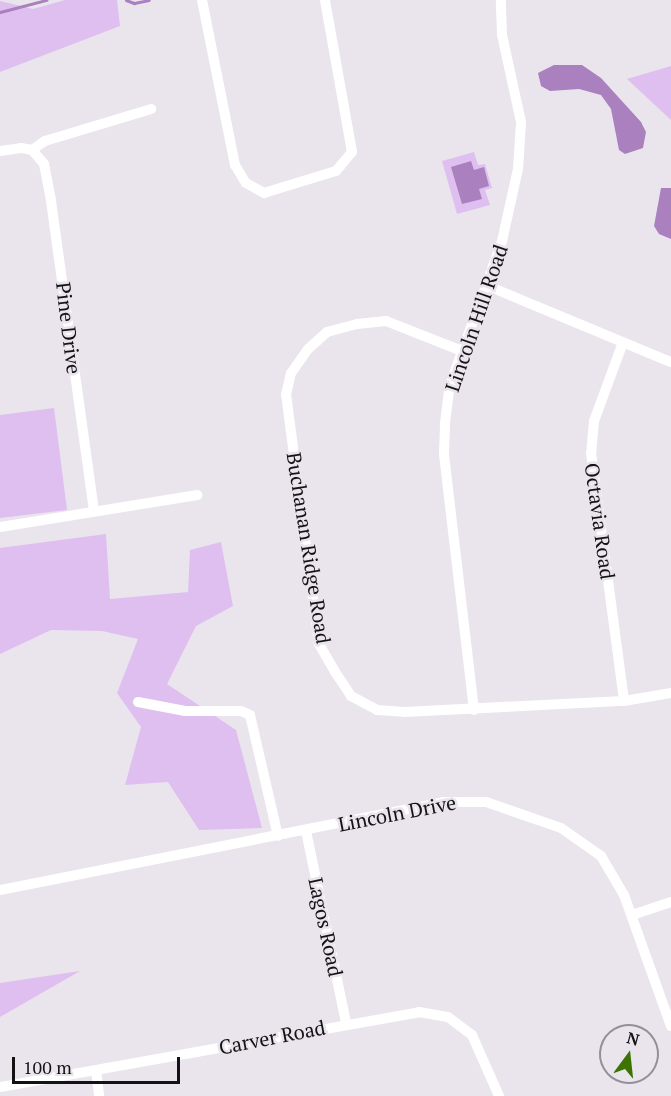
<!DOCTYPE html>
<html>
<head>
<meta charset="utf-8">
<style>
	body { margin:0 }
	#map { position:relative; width:671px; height:1096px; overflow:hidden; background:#eae4ed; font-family:"PT Serif",serif }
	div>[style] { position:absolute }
	.green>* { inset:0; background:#dfbfef }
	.water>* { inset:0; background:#aa80bf }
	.stream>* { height:3px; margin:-1.5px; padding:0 1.5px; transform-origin:1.5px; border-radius:1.5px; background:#aa80bf }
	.minor>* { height:10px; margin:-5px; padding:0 5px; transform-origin:5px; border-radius:5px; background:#fff }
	span { translate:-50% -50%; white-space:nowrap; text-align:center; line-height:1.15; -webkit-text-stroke:5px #eae4ed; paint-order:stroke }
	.street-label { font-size:20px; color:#141215 }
	.north { position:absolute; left:599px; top:1024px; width:60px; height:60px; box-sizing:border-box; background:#eae4ed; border:2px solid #949097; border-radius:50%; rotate:15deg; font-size:16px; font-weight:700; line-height:24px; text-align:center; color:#141215 }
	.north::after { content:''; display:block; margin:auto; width:21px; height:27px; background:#3d7300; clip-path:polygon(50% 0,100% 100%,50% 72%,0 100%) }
	.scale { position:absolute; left:12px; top:1057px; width:168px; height:27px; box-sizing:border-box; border:3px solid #141215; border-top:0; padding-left:8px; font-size:18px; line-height:21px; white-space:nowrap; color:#141215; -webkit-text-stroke:4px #eae4ed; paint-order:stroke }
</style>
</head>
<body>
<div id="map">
	<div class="green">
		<i style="clip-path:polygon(65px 0,117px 0,120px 26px,0 72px,0 1px,33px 9px)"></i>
		<i style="clip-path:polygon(671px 66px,671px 120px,627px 79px)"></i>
		<i style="clip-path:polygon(474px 152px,478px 165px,485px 164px,492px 188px,485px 190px,490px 205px,457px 214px,442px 161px)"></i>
		<i style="clip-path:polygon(54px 408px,67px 510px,0 518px,0 415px)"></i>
		<i style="clip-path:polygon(106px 534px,110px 599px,188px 592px,190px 550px,221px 542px,233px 606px,196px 626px,167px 684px,236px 730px,262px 828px,199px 830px,168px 782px,125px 785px,141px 727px,117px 693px,138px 639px,102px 631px,51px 630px,0 654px,0 548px)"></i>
		<i style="clip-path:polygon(80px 971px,0 1017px,0 983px)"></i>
	</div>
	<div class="water">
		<i style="clip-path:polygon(554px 65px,582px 65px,601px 78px,641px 122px,646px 132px,643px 148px,625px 154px,619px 150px,611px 109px,601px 95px,579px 89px,550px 91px,541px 86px,538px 73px)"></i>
		<i style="clip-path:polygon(471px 161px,474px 170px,484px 167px,489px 186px,479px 189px,482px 199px,462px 204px,451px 167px)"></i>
		<i style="clip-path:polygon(661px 188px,671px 188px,671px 239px,659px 234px,654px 226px)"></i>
	</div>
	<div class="stream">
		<i style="left:126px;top:0;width:9px;rotate:21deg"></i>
		<i style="left:134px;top:3px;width:15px;rotate:-11deg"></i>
		<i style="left:0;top:12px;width:48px;rotate:-14.6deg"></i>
	</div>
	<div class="minor">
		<i style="left:202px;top:0;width:168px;rotate:78.7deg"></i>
		<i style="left:235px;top:165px;width:21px;rotate:59deg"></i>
		<i style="left:246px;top:183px;width:21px;rotate:29deg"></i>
		<i style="left:264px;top:193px;width:75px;rotate:-17deg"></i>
		<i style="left:336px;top:171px;width:25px;rotate:-50deg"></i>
		<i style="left:352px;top:152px;width:154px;rotate:-100.1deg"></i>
		<i style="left:32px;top:150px;width:18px;rotate:49deg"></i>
		<i style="left:44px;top:164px;width:38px;rotate:79deg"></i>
		<i style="left:51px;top:201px;width:313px;rotate:82.1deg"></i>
		<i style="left:0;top:151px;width:21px;rotate:-8deg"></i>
		<i style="left:21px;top:148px;width:11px;rotate:10deg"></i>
		<i style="left:32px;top:150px;width:16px;rotate:-35deg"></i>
		<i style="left:45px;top:141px;width:111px;rotate:-16.8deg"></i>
		<i style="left:488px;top:286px;width:198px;rotate:22.6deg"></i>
		<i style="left:622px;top:345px;width:81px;rotate:110.2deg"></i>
		<i style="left:594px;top:421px;width:32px;rotate:95deg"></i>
		<i style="left:591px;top:453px;width:250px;rotate:82.4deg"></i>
		<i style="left:462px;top:351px;width:82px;rotate:-158.5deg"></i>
		<i style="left:386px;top:321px;width:29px;rotate:174deg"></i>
		<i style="left:357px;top:324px;width:31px;rotate:165deg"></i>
		<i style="left:327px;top:332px;width:25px;rotate:138deg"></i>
		<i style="left:308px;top:349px;width:29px;rotate:125deg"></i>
		<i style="left:291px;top:373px;width:22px;rotate:103deg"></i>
		<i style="left:286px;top:394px;width:252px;rotate:82.5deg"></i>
		<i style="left:319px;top:644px;width:32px;rotate:60deg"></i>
		<i style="left:335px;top:672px;width:29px;rotate:56deg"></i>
		<i style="left:351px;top:696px;width:30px;rotate:28deg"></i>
		<i style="left:377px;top:710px;width:27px;rotate:4deg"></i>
		<i style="left:404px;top:712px;width:220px;rotate:-2.9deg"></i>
		<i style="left:624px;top:701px;width:48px;rotate:-9.7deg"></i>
		<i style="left:0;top:527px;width:200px;rotate:-9.2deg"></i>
		<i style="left:138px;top:702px;width:48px;rotate:10.8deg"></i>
		<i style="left:185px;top:711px;width:56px"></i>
		<i style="left:241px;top:711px;width:10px;rotate:24deg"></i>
		<i style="left:250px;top:715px;width:124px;rotate:77deg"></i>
		<i style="left:474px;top:710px;width:258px;rotate:-96.7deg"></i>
		<i style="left:444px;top:454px;width:31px;rotate:-88deg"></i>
		<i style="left:445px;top:423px;width:38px;rotate:-83deg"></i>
		<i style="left:450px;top:385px;width:153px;rotate:-70.1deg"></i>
		<i style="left:502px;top:241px;width:74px;rotate:-77.5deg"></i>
		<i style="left:518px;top:169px;width:47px;rotate:-86.3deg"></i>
		<i style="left:521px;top:122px;width:89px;rotate:-102.3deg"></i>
		<i style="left:502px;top:35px;width:35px;rotate:-92deg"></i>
		<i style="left:306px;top:831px;width:196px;rotate:78.2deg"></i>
		<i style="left:0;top:890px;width:452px;rotate:-11.2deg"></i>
		<i style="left:443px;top:802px;width:43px"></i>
		<i style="left:486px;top:802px;width:79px;rotate:19.1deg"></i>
		<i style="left:561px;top:828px;width:49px;rotate:35deg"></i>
		<i style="left:601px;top:856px;width:45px;rotate:59.5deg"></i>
		<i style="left:624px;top:895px;width:139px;rotate:70.3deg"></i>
		<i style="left:632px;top:915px;width:41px;rotate:-18.4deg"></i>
		<i style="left:96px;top:1070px;width:26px;rotate:83deg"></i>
		<i style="left:0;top:1087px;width:426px;rotate:-10.1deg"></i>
		<i style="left:419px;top:1012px;width:29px;rotate:10deg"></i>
		<i style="left:448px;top:1017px;width:30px;rotate:37deg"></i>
		<i style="left:472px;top:1035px;width:67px;rotate:66.1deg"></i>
	</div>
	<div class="street-label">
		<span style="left:476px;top:318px;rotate:-71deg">Lincoln Hill Road</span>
		<span style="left:69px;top:328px;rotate:83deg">Pine Drive</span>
		<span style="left:600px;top:521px;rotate:82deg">Octavia Road</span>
		<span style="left:309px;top:548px;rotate:81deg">Buchanan Ridge Road</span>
		<span style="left:397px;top:813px;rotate:-11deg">Lincoln Drive</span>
		<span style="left:326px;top:927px;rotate:78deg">Lagos Road</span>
		<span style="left:272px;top:1037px;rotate:-11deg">Carver Road</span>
	</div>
	<div class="north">N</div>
	<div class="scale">100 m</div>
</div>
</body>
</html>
